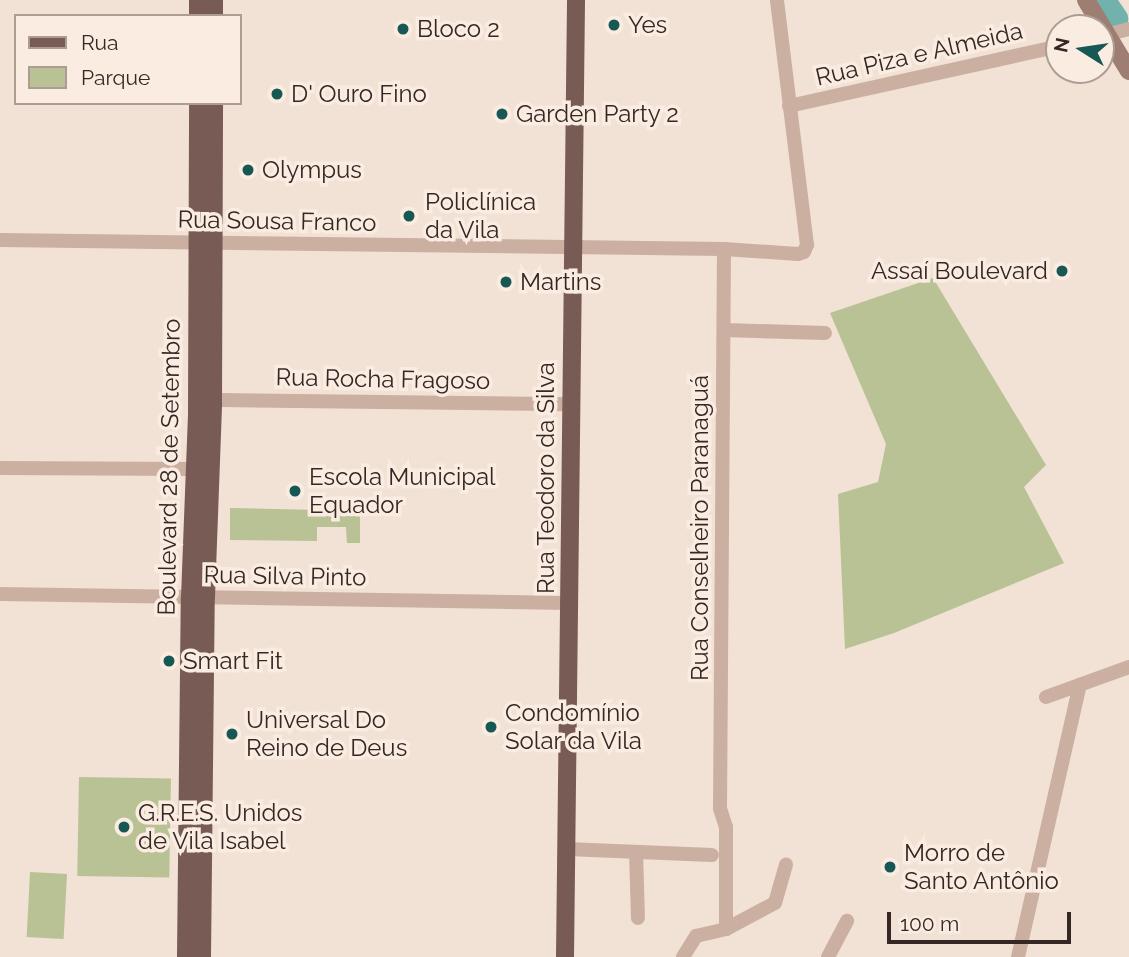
<!DOCTYPE html>
<html>
<head>
<meta charset="utf-8">
<style>
	body { margin:0 }
	#map { position:relative; width:1129px; height:957px; overflow:hidden; background:#f2e1d5; font-family:Raleway,sans-serif }
	div>[style] { position:absolute }
	.green>* { inset:0; background:#b8c294; transform-origin:0 0 }
	.river>* { height:23px; margin:-11.5px; padding:0 11.5px; transform-origin:11.5px; border-radius:11.5px; background:#72b1ac }
	.minor>* { height:14px; margin:-7px; padding:0 7px; transform-origin:7px; border-radius:7px; background:#cbafa1 }
	.secondary>* { height:18px; margin:-9px; padding:0 9px; transform-origin:9px; border-radius:9px; background:#9e7d72 }
	.primary>* { height:18px; margin:-9px; padding:0 9px; transform-origin:9px; border-radius:9px; background:#775b54 }
	.dots>* { width:19px; height:19px; translate:-50% -50%; box-sizing:border-box; border:4px solid #faece1; border-radius:50% }
	span { translate:-50% -50%; white-space:nowrap; text-align:center; line-height:1.15; -webkit-text-stroke:7px #faece1; paint-order:stroke }
	.poi-label { font-size:24px; color:#342724 }
	.left { translate:0 -50%; text-align:left }
	.right { translate:-100% -50%; text-align:right }
	.street-label { font-size:24px; color:#342724 }
	.legend { position:absolute; left:14px; top:14px; width:228px; height:91px; box-sizing:border-box; background:#faece1; border:2px solid #ab9d95; margin:0; padding:9px 12px; list-style:none; font-size:21px; color:#342724 }
	.legend li { display:flex; align-items:center; gap:14px; height:35px }
	.legend b { width:35px; border:2px solid #ab9d95 }
	.north { position:absolute; left:1045px; top:14px; width:70px; height:70px; box-sizing:border-box; background:#faece1; border:2px solid #ab9d95; border-radius:50%; rotate:282deg; font-size:19px; font-weight:700; line-height:28px; text-align:center; color:#342724 }
	.north::after { content:''; display:block; margin:auto; width:24px; height:32px; background:#175854; clip-path:polygon(50% 0,100% 100%,50% 72%,0 100%) }
	.scale { position:absolute; left:887px; top:912px; width:184px; height:32px; box-sizing:border-box; border:4px solid #342724; border-top:0; padding-left:9px; font-size:21px; line-height:24px; white-space:nowrap; color:#342724; -webkit-text-stroke:5px #faece1; paint-order:stroke }
</style>
</head>
<body>
<div id="map">
	<div class="green">
		<i style="clip-path:polygon(933px 278px,1046px 465px,1024px 487px,1064px 563px,894px 633px,845px 649px,838px 494px,878px 482px,886px 444px,830px 313px)"></i>
		<i style="clip-path:polygon(230px 508px,360px 511px,360px 543px,347px 543px,346px 527px,317px 527px,317px 541px,230px 540px)"></i>
		<i style="left:79px;top:777px;width:92px;height:99px;rotate:1deg"></i>
		<i style="left:67px;top:874px;width:65px;height:37px;rotate:93deg"></i>
	</div>
	<div class="river">
		<i style="left:1104px;top:0;width:22px;rotate:56deg"></i>
	</div>
	<div class="minor">
		<i style="left:1101px;top:36px;width:29px;rotate:-14deg"></i>
		<i style="left:789px;top:106px;width:277px;rotate:-12.5deg"></i>
		<i style="left:0;top:240px;width:724px;rotate:0.71deg"></i>
		<i style="left:724px;top:249px;width:74px;rotate:3.9deg"></i>
		<i style="left:798px;top:254px;width:6px;rotate:-18deg"></i>
		<i style="left:804px;top:252px;width:8px;rotate:-67deg"></i>
		<i style="left:807px;top:245px;width:247px;rotate:-97deg"></i>
		<i style="left:724px;top:330px;width:101px;rotate:1.7deg"></i>
		<i style="left:207px;top:406px;width:15px;rotate:-23deg"></i>
		<i style="left:221px;top:400px;width:351px;rotate:0.7deg"></i>
		<i style="left:0;top:468px;width:196px;rotate:0.3deg"></i>
		<i style="left:0;top:594px;width:570px;rotate:0.9deg"></i>
		<i style="left:1046px;top:697px;width:88px;rotate:-19.9deg"></i>
		<i style="left:567px;top:849px;width:145px;rotate:2.4deg"></i>
		<i style="left:636px;top:852px;width:66px;rotate:88.3deg"></i>
		<i style="left:726px;top:929px;width:55px;rotate:-28deg"></i>
		<i style="left:775px;top:903px;width:40px;rotate:-74deg"></i>
		<i style="left:683px;top:957px;width:25px;rotate:-58deg"></i>
		<i style="left:696px;top:936px;width:31px;rotate:-13deg"></i>
		<i style="left:726px;top:929px;width:102px;rotate:-90deg"></i>
		<i style="left:726px;top:827px;width:20px;rotate:-108deg"></i>
		<i style="left:720px;top:808px;width:559px;rotate:-89.59deg"></i>
		<i style="left:828px;top:957px;width:41px;rotate:-62.2deg"></i>
		<i style="left:1018px;top:957px;width:279px;rotate:-77.2deg"></i>
	</div>
	<div class="secondary">
		<i style="left:1086px;top:0;width:83px;rotate:58.8deg"></i>
	</div>
	<div class="primary">
		<i style="left:214px;top:0;width:16px;rotate:90deg"></i>
		<i style="left:198px;top:16px;width:16px;rotate:-90deg"></i>
		<i style="left:186px;top:957px;width:360px;rotate:-89.4deg"></i>
		<i style="left:190px;top:597px;width:184px;rotate:-87.8deg"></i>
		<i style="left:197px;top:413px;width:310px;rotate:-89.8deg"></i>
		<i style="left:202px;top:957px;width:360px;rotate:-89.4deg"></i>
		<i style="left:206px;top:597px;width:194px;rotate:-87.9deg"></i>
		<i style="left:213px;top:403px;width:300px;rotate:-89.8deg"></i>
		<i style="left:565px;top:957px;width:957px;rotate:-89.34deg"></i>
	</div>
	<div class="dots">
		<i style="left:614px;top:25px;background:#175854"></i>
		<i style="left:403px;top:29px;background:#175854"></i>
		<i style="left:277px;top:94px;background:#175854"></i>
		<i style="left:502px;top:114px;background:#175854"></i>
		<i style="left:248px;top:170px;background:#175854"></i>
		<i style="left:409px;top:216px;background:#175854"></i>
		<i style="left:1062px;top:271px;background:#175854"></i>
		<i style="left:506px;top:282px;background:#175854"></i>
		<i style="left:295px;top:491px;background:#175854"></i>
		<i style="left:169px;top:661px;background:#175854"></i>
		<i style="left:491px;top:727px;background:#175854"></i>
		<i style="left:232px;top:734px;background:#175854"></i>
		<i style="left:124px;top:827px;background:#175854"></i>
		<i style="left:890px;top:867px;background:#175854"></i>
	</div>
	<div class="poi-label">
		<span class="left" style="left:628px;top:25px">Yes</span>
		<span class="left" style="left:417px;top:29px">Bloco 2</span>
		<span class="left" style="left:291px;top:94px">D' Ouro Fino</span>
		<span class="left" style="left:516px;top:114px">Garden Party 2</span>
		<span class="left" style="left:262px;top:170px">Olympus</span>
		<span class="left" style="left:425px;top:216px">Policlínica<br>da Vila</span>
		<span class="right" style="left:1048px;top:271px">Assaí Boulevard</span>
		<span class="left" style="left:520px;top:282px">Martins</span>
		<span class="left" style="left:309px;top:491px">Escola Municipal<br>Equador</span>
		<span class="left" style="left:183px;top:661px">Smart Fit</span>
		<span class="left" style="left:505px;top:727px">Condomínio<br>Solar da Vila</span>
		<span class="left" style="left:246px;top:734px">Universal Do<br>Reino de Deus</span>
		<span class="left" style="left:138px;top:827px">G.R.E.S. Unidos<br>de Vila Isabel</span>
		<span class="left" style="left:904px;top:867px">Morro de<br>Santo Antônio</span>
	</div>
	<div class="street-label">
		<span style="left:919px;top:54px;rotate:-13deg">Rua Piza e Almeida</span>
		<span style="left:277px;top:221px;rotate:1deg">Rua Sousa Franco</span>
		<span style="left:383px;top:379px;rotate:1deg">Rua Rocha Fragoso</span>
		<span style="left:169px;top:467px;rotate:-89deg">Boulevard 28 de Setembro</span>
		<span style="left:546px;top:478px;rotate:-90deg">Rua Teodoro da Silva</span>
		<span style="left:700px;top:528px;rotate:-90deg">Rua Conselheiro Paranaguá</span>
		<span style="left:285px;top:576px;rotate:1deg">Rua Silva Pinto</span>
	</div>
	<ul class="legend">
	<li><b style="height:9px;background:#775b54"></b>Rua</li>
	<li><b style="height:19px;background:#b8c294"></b>Parque</li>
	</ul>
	<div class="north">N</div>
	<div class="scale">100 m</div>
</div>
</body>
</html>
